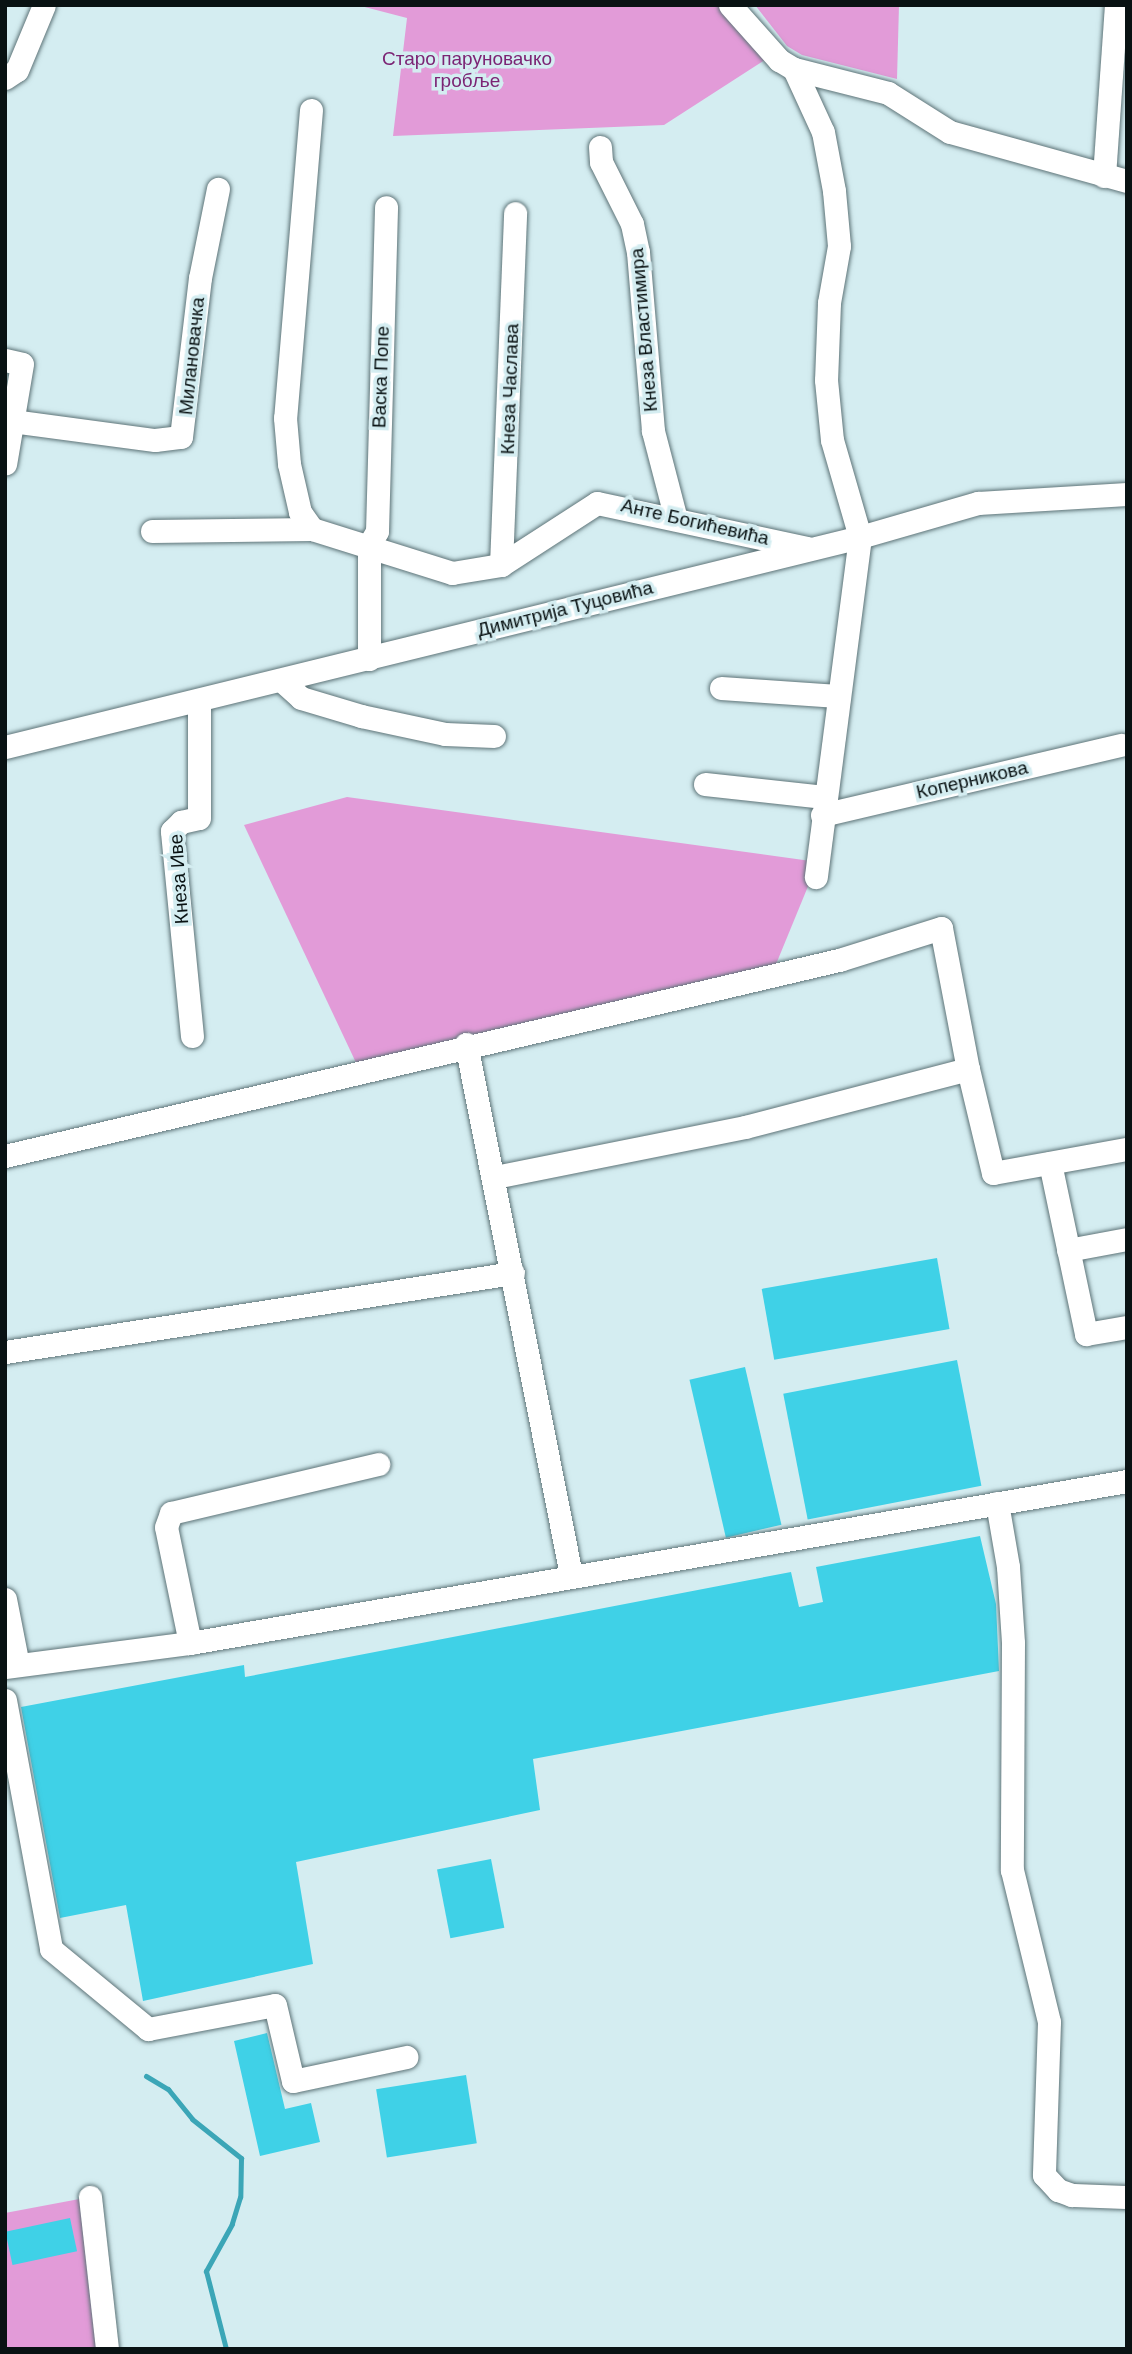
<!DOCTYPE html>
<html>
<head>
<meta charset="utf-8">
<style>
	body { margin:0 }
	#map { position:relative; width:1132px; height:2354px; overflow:hidden; background:#d4edf1; font-family:Arial,sans-serif }
	div>[style] { position:absolute }
	.green>* { inset:0; background:#e29bd8 }
	.stream>* { height:5px; margin:-2.5px; padding:0 2.5px; transform-origin:2.5px; border-radius:2.5px; background:#3ba6b7 }
	.building>* { inset:0; background:#3fd1e7; transform-origin:0 0 }
	.roads { filter:drop-shadow(0 0 2px #5e7478) drop-shadow(0 0 2px #5e7478) }
	.minor>* { height:23px; margin:-11.5px; padding:0 11.5px; transform-origin:11.5px; border-radius:11.5px; background:#fff }
	span { translate:-50% -50%; white-space:nowrap; text-align:center; line-height:1.15; -webkit-text-stroke:7px #d4edf1; paint-order:stroke }
	.park-label { font-size:19px; color:#7b2474 }
	.street-label { font-size:19px; color:#091213 }
	.frame { position:absolute; inset:0; border:7px solid #091213; pointer-events:none }
</style>
</head>
<body>
<div id="map">
	<div class="green">
		<i style="clip-path:polygon(357px 5px,722px 5px,768px 58px,664px 125px,393px 136px,407px 18px)"></i>
		<i style="clip-path:polygon(755px 5px,899px 5px,897px 79px,802px 55px,787px 46px)"></i>
		<i style="clip-path:polygon(347px 797px,818px 862px,772px 974px,359px 1069px,244px 825px)"></i>
		<i style="clip-path:polygon(90px 2197px,107px 2349px,5px 2349px,5px 2213px)"></i>
	</div>
	<div class="stream">
		<i style="left:146px;top:2076px;width:26px;rotate:31deg"></i>
		<i style="left:168px;top:2089px;width:38px;rotate:51deg"></i>
		<i style="left:192px;top:2119px;width:63px;rotate:38.5deg"></i>
		<i style="left:241px;top:2158px;width:39px;rotate:91deg"></i>
		<i style="left:240px;top:2197px;width:28px;rotate:107deg"></i>
		<i style="left:232px;top:2224px;width:54px;rotate:119deg"></i>
		<i style="left:206px;top:2271px;width:81px;rotate:75.6deg"></i>
	</div>
	<div class="building">
		<i style="left:937px;top:1258px;width:72px;height:178px;rotate:80deg"></i>
		<i style="left:957px;top:1360px;width:128px;height:177px;rotate:79deg"></i>
		<i style="left:745px;top:1367px;width:162px;height:57px;rotate:77deg"></i>
		<i style="clip-path:polygon(980px 1536px,996px 1604px,999px 1671px,533px 1759px,540px 1810px,296px 1862px,313px 1964px,143px 2001px,126px 1905px,60px 1918px,21px 1707px,244px 1665px,245px 1677px,791px 1572px,799px 1607px,823px 1602px,816px 1567px)"></i>
		<i style="left:491px;top:1859px;width:70px;height:55px;rotate:79deg"></i>
		<i style="clip-path:polygon(267px 2033px,285px 2109px,311px 2103px,320px 2142px,260px 2156px,234px 2041px)"></i>
		<i style="left:466px;top:2075px;width:69px;height:91px;rotate:81deg"></i>
		<i style="left:70px;top:2218px;width:34px;height:66px;rotate:78deg"></i>
	</div>
	<div class="roads">
		<div class="minor">
			<i style="left:730px;top:5px;width:74px;rotate:48.3deg"></i>
			<i style="left:779px;top:60px;width:17px;rotate:31deg"></i>
			<i style="left:794px;top:69px;width:97px;rotate:14.3deg"></i>
			<i style="left:888px;top:93px;width:73px;rotate:32.2deg"></i>
			<i style="left:950px;top:132px;width:184px;rotate:15.5deg"></i>
			<i style="left:794px;top:69px;width:69px;rotate:65.3deg"></i>
			<i style="left:823px;top:132px;width:60px;rotate:79.4deg"></i>
			<i style="left:834px;top:191px;width:55px;rotate:84.8deg"></i>
			<i style="left:839px;top:246px;width:58px;rotate:100deg"></i>
			<i style="left:829px;top:303px;width:77px;rotate:92.2deg"></i>
			<i style="left:826px;top:380px;width:60px;rotate:84.3deg"></i>
			<i style="left:832px;top:440px;width:101px;rotate:73.9deg"></i>
			<i style="left:860px;top:537px;width:343px;rotate:97.4deg"></i>
			<i style="left:5px;top:78px;width:14px;rotate:-34deg"></i>
			<i style="left:17px;top:70px;width:70px;rotate:-67.4deg"></i>
			<i style="left:311px;top:110px;width:309px;rotate:94.8deg"></i>
			<i style="left:285px;top:418px;width:46px;rotate:85deg"></i>
			<i style="left:289px;top:464px;width:49px;rotate:77.1deg"></i>
			<i style="left:300px;top:512px;width:21px;rotate:55deg"></i>
			<i style="left:312px;top:529px;width:147px;rotate:17.4deg"></i>
			<i style="left:452px;top:573px;width:50px;rotate:-9.3deg"></i>
			<i style="left:501px;top:565px;width:114px;rotate:-32.9deg"></i>
			<i style="left:597px;top:503px;width:215px;rotate:12.1deg"></i>
			<i style="left:600px;top:147px;width:15px;rotate:86deg"></i>
			<i style="left:601px;top:162px;width:69px;rotate:63.4deg"></i>
			<i style="left:632px;top:224px;width:29px;rotate:78deg"></i>
			<i style="left:638px;top:252px;width:180px;rotate:85.2deg"></i>
			<i style="left:653px;top:431px;width:91px;rotate:75.4deg"></i>
			<i style="left:1104px;top:176px;width:171px;rotate:-86deg"></i>
			<i style="left:5px;top:360px;width:17px;rotate:13deg"></i>
			<i style="left:22px;top:364px;width:101px;rotate:99.6deg"></i>
			<i style="left:12px;top:421px;width:144px;rotate:7.6deg"></i>
			<i style="left:155px;top:440px;width:26px;rotate:-7deg"></i>
			<i style="left:181px;top:437px;width:160px;rotate:-83.2deg"></i>
			<i style="left:200px;top:278px;width:91px;rotate:-78.6deg"></i>
			<i style="left:152px;top:531px;width:160px;rotate:-0.7deg"></i>
			<i style="left:369px;top:545px;width:16px;rotate:-60deg"></i>
			<i style="left:377px;top:531px;width:324px;rotate:-88.4deg"></i>
			<i style="left:369px;top:545px;width:114px;rotate:90deg"></i>
			<i style="left:501px;top:565px;width:352px;rotate:-87.7deg"></i>
			<i style="left:281px;top:680px;width:27px;rotate:42deg"></i>
			<i style="left:301px;top:698px;width:63px;rotate:16.7deg"></i>
			<i style="left:361px;top:716px;width:86px;rotate:12.1deg"></i>
			<i style="left:445px;top:734px;width:49px;rotate:2.3deg"></i>
			<i style="left:721px;top:688px;width:117px;rotate:3.9deg"></i>
			<i style="left:5px;top:747px;width:880px;rotate:-13.8deg"></i>
			<i style="left:860px;top:537px;width:123px;rotate:-16.1deg"></i>
			<i style="left:978px;top:503px;width:149px;rotate:-3.5deg"></i>
			<i style="left:705px;top:784px;width:120px;rotate:6.2deg"></i>
			<i style="left:822px;top:815px;width:307px;rotate:-13.2deg"></i>
			<i style="left:192px;top:1036px;width:206px;rotate:-95.6deg"></i>
			<i style="left:172px;top:831px;width:13px;rotate:-45deg"></i>
			<i style="left:181px;top:822px;width:18px;rotate:-13deg"></i>
			<i style="left:199px;top:818px;width:118px;rotate:-90deg"></i>
			<i style="left:466px;top:1044px;width:541px;rotate:78.81deg"></i>
			<i style="left:968px;top:1069px;width:107px;rotate:76.5deg"></i>
			<i style="left:993px;top:1173px;width:136px;rotate:-10.2deg"></i>
			<i style="left:5px;top:1156px;width:857px;rotate:-13.23deg"></i>
			<i style="left:839px;top:960px;width:107px;rotate:-17.4deg"></i>
			<i style="left:941px;top:928px;width:144px;rotate:79.2deg"></i>
			<i style="left:968px;top:1069px;width:230px;rotate:165.4deg"></i>
			<i style="left:745px;top:1127px;width:255px;rotate:168.7deg"></i>
			<i style="left:1050px;top:1163px;width:175px;rotate:78.1deg"></i>
			<i style="left:1086px;top:1334px;width:42px;rotate:-9.7deg"></i>
			<i style="left:1068px;top:1250px;width:60px;rotate:-10.6deg"></i>
			<i style="left:5px;top:1352px;width:514px;rotate:-8.84deg"></i>
			<i style="left:997px;top:1503px;width:65px;rotate:80.2deg"></i>
			<i style="left:1008px;top:1567px;width:76px;rotate:86.2deg"></i>
			<i style="left:1013px;top:1643px;width:227px;rotate:90.3deg"></i>
			<i style="left:1012px;top:1870px;width:156px;rotate:76.3deg"></i>
			<i style="left:1049px;top:2022px;width:153px;rotate:91.9deg"></i>
			<i style="left:1044px;top:2175px;width:21px;rotate:47deg"></i>
			<i style="left:1058px;top:2190px;width:15px;rotate:20deg"></i>
			<i style="left:1072px;top:2195px;width:55px;rotate:2.1deg"></i>
			<i style="left:5px;top:1599px;width:67px;rotate:78.9deg"></i>
			<i style="left:190px;top:1643px;width:118px;rotate:-101.7deg"></i>
			<i style="left:166px;top:1527px;width:15px;rotate:-70deg"></i>
			<i style="left:171px;top:1513px;width:213px;rotate:-13.3deg"></i>
			<i style="left:5px;top:1667px;width:187px;rotate:-7.4deg"></i>
			<i style="left:190px;top:1643px;width:951px;rotate:-9.81deg"></i>
			<i style="left:5px;top:1700px;width:253px;rotate:79.5deg"></i>
			<i style="left:51px;top:1949px;width:126px;rotate:39.5deg"></i>
			<i style="left:148px;top:2029px;width:129px;rotate:-10.7deg"></i>
			<i style="left:275px;top:2005px;width:78px;rotate:76.7deg"></i>
			<i style="left:293px;top:2081px;width:116px;rotate:-12deg"></i>
			<i style="left:90px;top:2197px;width:153px;rotate:83.6deg"></i>
		</div>
	</div>
	<div class="park-label">
		<span style="left:467px;top:70px">Старо паруновачко<br>гробље</span>
	</div>
	<div class="street-label">
		<span style="left:644px;top:330px;rotate:-95deg">Кнеза Властимира</span>
		<span style="left:192px;top:356px;rotate:-84deg">Милановачка</span>
		<span style="left:381px;top:377px;rotate:-88deg">Васка Попе</span>
		<span style="left:510px;top:389px;rotate:-88deg">Кнеза Часлава</span>
		<span style="left:695px;top:522px;rotate:13deg">Анте Богићевића</span>
		<span style="left:565px;top:609px;rotate:-14deg">Димитрија Туцовића</span>
		<span style="left:972px;top:780px;rotate:-13deg">Коперникова</span>
		<span style="left:179px;top:879px;rotate:-94deg">Кнеза Иве</span>
	</div>
	<div class="frame"></div>
</div>
</body>
</html>
